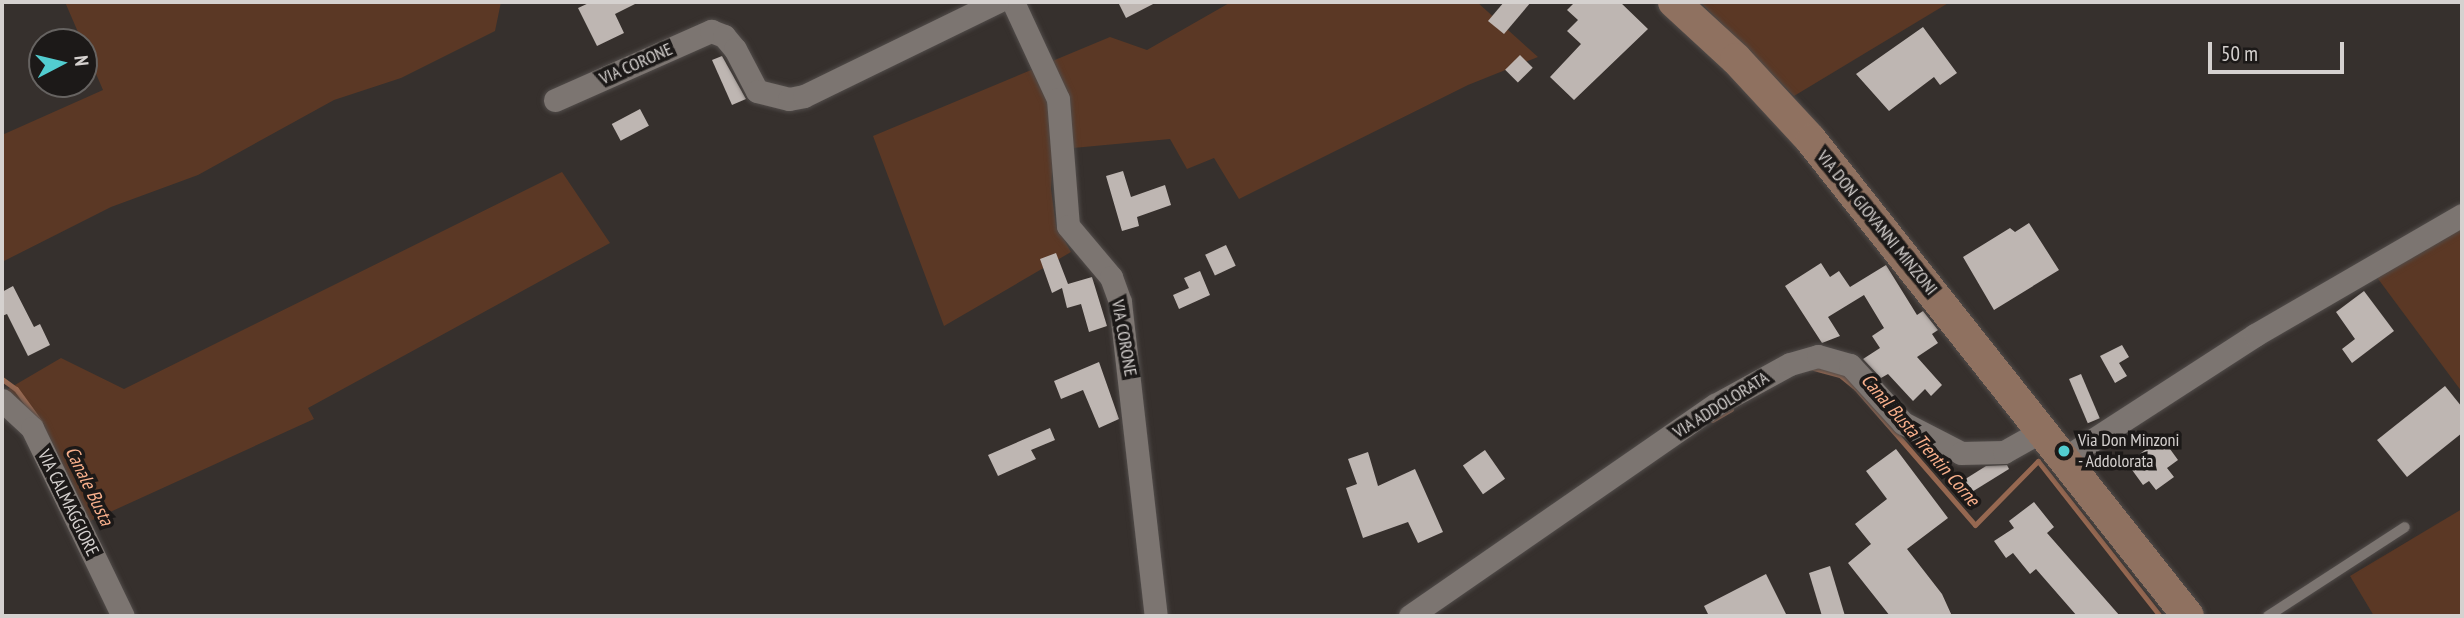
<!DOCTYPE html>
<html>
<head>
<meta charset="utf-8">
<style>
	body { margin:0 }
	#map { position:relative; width:2464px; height:618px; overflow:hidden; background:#36302d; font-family:"PT Sans Narrow",sans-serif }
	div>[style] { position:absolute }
	.green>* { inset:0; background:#5b3825 }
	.stream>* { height:5px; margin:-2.5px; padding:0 2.5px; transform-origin:2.5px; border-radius:2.5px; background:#966851 }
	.building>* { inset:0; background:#beb6b2; transform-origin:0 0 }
	.roads { filter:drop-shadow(0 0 2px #514c4a) drop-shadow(0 0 2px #514c4a) }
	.lane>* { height:10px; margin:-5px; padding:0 5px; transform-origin:5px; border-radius:5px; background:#7c7571 }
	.street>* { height:23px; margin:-11.5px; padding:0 11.5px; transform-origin:11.5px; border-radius:11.5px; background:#7c7571 }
	.secondary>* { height:32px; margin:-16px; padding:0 16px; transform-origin:16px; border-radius:16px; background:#8f7160 }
	.dots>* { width:19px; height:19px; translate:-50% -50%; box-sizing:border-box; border:4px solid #1c1918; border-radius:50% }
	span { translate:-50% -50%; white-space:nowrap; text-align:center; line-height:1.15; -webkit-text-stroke:7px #1c1918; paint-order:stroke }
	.street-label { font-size:18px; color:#d5d1cf }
	.poi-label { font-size:18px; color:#d5d1cf }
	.left { translate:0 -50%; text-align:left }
	.water-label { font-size:19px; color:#f9b08c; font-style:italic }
	.frame { position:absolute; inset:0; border:4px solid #d5d1cf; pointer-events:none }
	.north { position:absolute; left:28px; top:28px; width:70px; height:70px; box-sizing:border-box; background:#1c1918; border:2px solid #666361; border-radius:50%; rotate:83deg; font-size:19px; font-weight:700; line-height:28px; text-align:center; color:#d5d1cf }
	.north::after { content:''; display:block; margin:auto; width:24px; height:32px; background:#52cdd0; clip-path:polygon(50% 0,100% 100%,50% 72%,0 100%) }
	.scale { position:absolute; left:2208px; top:42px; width:136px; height:32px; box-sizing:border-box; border:4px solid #d5d1cf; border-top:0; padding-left:9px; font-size:21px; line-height:24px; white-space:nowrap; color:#d5d1cf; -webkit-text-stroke:5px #1c1918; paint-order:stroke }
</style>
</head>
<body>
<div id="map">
	<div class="green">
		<i style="clip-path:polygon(65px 2px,501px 2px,495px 31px,401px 78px,334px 100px,198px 175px,111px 207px,2px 262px,2px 135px,103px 90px)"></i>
		<i style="clip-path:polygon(1231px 2px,1477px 2px,1538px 57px,1468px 85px,1239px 199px,1214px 158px,1187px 169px,1170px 139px,1073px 148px,1050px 62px,1110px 37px,1147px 50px)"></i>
		<i style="clip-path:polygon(1700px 2px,1950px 2px,1794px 96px)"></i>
		<i style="clip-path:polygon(1036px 68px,1055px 125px,1051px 189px,1056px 225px,1071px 252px,944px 326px,873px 136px)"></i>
		<i style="clip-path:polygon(562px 172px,610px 243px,308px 408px,314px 419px,86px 523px,3px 392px,61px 358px,124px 389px)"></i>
		<i style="clip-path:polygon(2462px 221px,2462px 392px,2373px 272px)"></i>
		<i style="clip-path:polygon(2462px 509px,2462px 616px,2374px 616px,2350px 576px)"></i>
	</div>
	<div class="stream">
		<i style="left:1810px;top:367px;width:31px;rotate:15deg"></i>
		<i style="left:1840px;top:375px;width:21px;rotate:39deg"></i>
		<i style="left:1856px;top:388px;width:181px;rotate:49deg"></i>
		<i style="left:1975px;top:525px;width:90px;rotate:-45.5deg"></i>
		<i style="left:2038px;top:461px;width:197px;rotate:51.8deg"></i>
		<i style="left:2px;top:379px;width:17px;rotate:36deg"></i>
		<i style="left:16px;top:389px;width:41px;rotate:54deg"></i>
		<i style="left:1712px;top:420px;width:22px;rotate:-30deg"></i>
	</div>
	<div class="building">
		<i style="clip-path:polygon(591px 2px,639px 2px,615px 14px,624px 33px,597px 46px,578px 8px)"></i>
		<i style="clip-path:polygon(1118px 2px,1157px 2px,1126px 18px)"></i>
		<i style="clip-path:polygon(1504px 2px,1531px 2px,1504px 34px,1488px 21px)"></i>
		<i style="clip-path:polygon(1575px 2px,1620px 2px,1648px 29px,1574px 100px,1550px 77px,1581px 44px,1567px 31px,1578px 20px,1567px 10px)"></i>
		<i style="clip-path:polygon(1923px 27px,1957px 73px,1940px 85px,1934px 77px,1889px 111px,1856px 74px)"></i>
		<i style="left:1520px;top:55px;width:18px;height:21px;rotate:45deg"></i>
		<i style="clip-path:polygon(722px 56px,746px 99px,732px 105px,712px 60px)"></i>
		<i style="left:640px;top:109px;width:19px;height:32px;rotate:62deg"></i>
		<i style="clip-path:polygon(1123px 171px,1131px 197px,1165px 185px,1171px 205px,1137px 217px,1139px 226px,1122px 231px,1106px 176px)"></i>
		<i style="clip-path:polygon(2029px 223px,2059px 270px,1994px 310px,1963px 257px,2010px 228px,2015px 232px)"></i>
		<i style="left:1226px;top:245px;width:23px;height:23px;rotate:65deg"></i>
		<i style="clip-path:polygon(1056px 253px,1068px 284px,1092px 277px,1107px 326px,1089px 332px,1081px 304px,1067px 308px,1062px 288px,1052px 293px,1040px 259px)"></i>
		<i style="clip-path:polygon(1821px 263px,1830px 277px,1839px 271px,1850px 287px,1886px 265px,1917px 315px,1923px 311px,1938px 330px,1932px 334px,1938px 343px,1917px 357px,1942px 385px,1931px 396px,1925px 389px,1913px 401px,1888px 374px,1881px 378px,1863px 359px,1880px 348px,1872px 336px,1884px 328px,1864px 295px,1828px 317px,1840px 336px,1822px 343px,1785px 286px)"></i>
		<i style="clip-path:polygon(1200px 271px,1210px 295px,1179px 309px,1173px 295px,1189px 288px,1184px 278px)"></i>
		<i style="clip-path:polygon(13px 286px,34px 327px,40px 324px,50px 345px,28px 356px,7px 314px,2px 316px,2px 292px)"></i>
		<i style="clip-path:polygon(2364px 291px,2394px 331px,2352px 363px,2342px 349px,2355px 339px,2336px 312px)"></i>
		<i style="clip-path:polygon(2122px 345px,2129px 357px,2119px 363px,2127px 376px,2115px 383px,2100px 356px)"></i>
		<i style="clip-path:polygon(1099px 362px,1119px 419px,1099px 428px,1083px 390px,1061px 399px,1054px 381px)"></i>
		<i style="left:2081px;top:374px;width:48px;height:13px;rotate:67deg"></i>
		<i style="clip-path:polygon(2445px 386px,2462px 407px,2462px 433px,2407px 477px,2377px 440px)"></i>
		<i style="clip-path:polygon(1050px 428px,1055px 440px,1031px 450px,1036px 459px,998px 476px,988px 455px)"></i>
		<i style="clip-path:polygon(2162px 438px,2178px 460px,2167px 468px,2174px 477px,2156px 490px,2149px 481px,2143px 485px,2127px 463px)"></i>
		<i style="clip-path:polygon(1896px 449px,1948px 518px,1907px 549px,1942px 594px,1952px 616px,1890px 616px,1848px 563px,1871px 544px,1855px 524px,1887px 499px,1866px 471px)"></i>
		<i style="left:1485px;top:450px;width:35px;height:27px;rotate:55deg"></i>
		<i style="clip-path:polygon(1368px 452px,1378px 486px,1415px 469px,1443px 532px,1418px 543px,1408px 522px,1363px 538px,1346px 488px,1357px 484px,1348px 459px)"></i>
		<i style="clip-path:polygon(2007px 465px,2009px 469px,1967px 495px,1959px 483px,1986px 466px)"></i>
		<i style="clip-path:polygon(2034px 502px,2054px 527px,2047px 533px,2120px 616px,2077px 616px,2036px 569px,2030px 574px,2013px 553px,2006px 558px,1994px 541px,2014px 528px,2009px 521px)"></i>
		<i style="clip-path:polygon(1830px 566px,1845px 616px,1822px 616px,1809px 573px)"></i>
		<i style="clip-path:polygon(1766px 574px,1787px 616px,1709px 616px,1704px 606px)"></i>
	</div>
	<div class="roads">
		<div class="lane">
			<i style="left:2268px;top:616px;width:163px;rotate:-33deg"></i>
		</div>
		<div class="street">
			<i style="left:1013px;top:2px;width:107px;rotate:65.1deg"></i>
			<i style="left:1058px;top:99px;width:127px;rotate:85.5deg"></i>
			<i style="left:1068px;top:226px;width:67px;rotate:49.9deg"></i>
			<i style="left:1111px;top:277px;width:27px;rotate:70deg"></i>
			<i style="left:1120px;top:302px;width:316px;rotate:83.5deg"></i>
			<i style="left:555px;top:100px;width:171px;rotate:-23.9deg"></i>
			<i style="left:711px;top:31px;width:14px;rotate:21deg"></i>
			<i style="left:724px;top:36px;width:17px;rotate:50deg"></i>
			<i style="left:735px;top:49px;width:47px;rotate:62.4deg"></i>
			<i style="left:757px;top:91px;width:33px;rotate:14deg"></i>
			<i style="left:789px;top:99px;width:15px;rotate:-11deg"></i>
			<i style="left:804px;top:96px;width:215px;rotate:-26deg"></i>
			<i style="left:2px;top:400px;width:41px;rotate:43deg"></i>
			<i style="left:32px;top:428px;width:209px;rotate:64.2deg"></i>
			<i style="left:2065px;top:458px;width:226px;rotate:-32.9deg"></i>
			<i style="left:2255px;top:335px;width:239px;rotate:-30.1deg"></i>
			<i style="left:1410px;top:616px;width:371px;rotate:-34.7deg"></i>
			<i style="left:1715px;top:405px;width:85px;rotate:-28.7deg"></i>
			<i style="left:1790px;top:364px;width:29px;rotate:-16deg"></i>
			<i style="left:1818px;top:356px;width:33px;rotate:16deg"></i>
			<i style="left:1850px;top:365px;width:79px;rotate:47.6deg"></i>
			<i style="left:1903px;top:423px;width:65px;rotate:27.3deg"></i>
			<i style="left:1961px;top:453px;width:43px;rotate:-1.3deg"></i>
			<i style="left:2004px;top:452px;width:45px;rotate:-29.4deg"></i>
		</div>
		<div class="secondary">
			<i style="left:1674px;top:2px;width:84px;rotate:42.6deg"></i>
			<i style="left:1736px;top:59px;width:110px;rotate:47.2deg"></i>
			<i style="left:1811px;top:140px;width:607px;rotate:51.62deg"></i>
		</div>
	</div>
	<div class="dots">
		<i style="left:2064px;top:451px;background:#52cdd0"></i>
	</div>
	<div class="street-label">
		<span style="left:636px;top:64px;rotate:-24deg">VIA CORONE</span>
		<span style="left:1877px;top:223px;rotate:51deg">VIA DON GIOVANNI MINZONI</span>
		<span style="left:1124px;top:338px;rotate:80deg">VIA CORONE</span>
		<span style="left:1721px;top:405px;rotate:-32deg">VIA ADDOLORATA</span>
		<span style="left:68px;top:503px;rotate:64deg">VIA CALMAGGIORE</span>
	</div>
	<div class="poi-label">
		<span class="left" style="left:2078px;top:451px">Via Don Minzoni<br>- Addolorata</span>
	</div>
	<div class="water-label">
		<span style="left:1920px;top:440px;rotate:49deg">Canal Busta Trentin Corne</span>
		<span style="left:89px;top:486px;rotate:64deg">Canale Busta</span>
	</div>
	<div class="frame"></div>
	<div class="north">N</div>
	<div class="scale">50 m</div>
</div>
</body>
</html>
